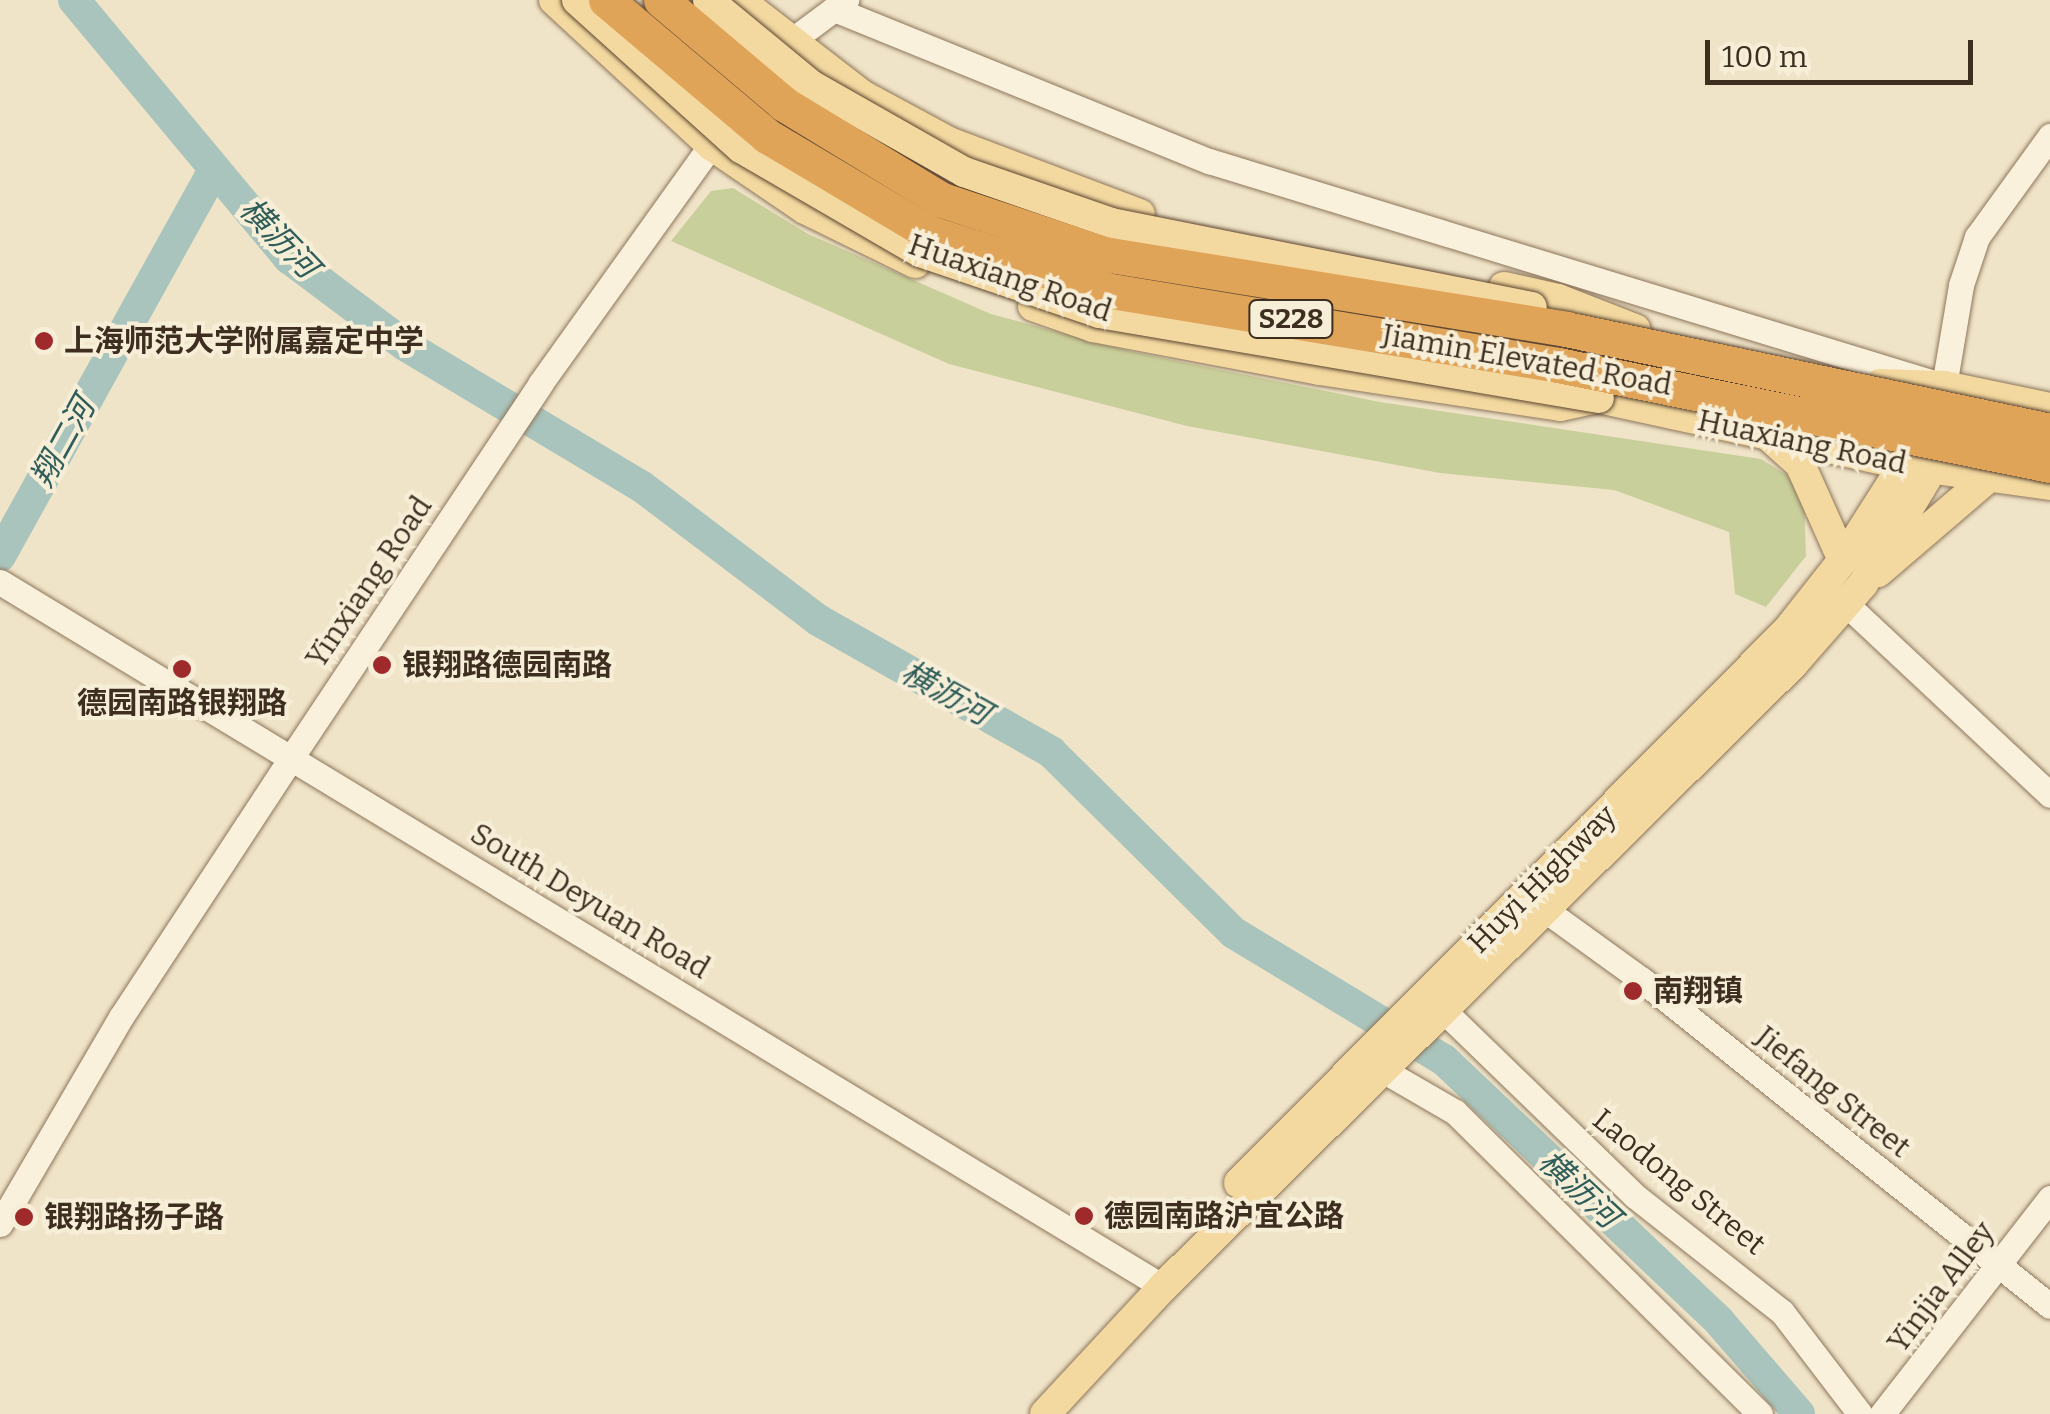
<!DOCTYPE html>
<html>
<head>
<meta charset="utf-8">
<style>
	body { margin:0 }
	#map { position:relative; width:2050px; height:1414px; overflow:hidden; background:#f0e4c8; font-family:Bitter,"Noto Sans SC",serif }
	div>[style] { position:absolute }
	.green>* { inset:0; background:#c9cf9b }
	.river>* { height:32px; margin:-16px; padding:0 16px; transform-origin:16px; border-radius:16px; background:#a9c4bc }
	.roads { filter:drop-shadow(0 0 2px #8d765c) drop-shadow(0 0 2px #8d765c) }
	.minor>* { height:25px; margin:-12.5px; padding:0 12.5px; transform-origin:12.5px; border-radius:12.5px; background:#faf1dc }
	.major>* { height:30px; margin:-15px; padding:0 15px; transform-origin:15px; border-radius:15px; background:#f3d9a0 }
	.bridges { filter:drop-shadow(0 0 2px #5b4430) drop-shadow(0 0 2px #5b4430) }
	.major-bridge>* { height:30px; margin:-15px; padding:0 15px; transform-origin:15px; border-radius:15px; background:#f3d9a0 }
	.highway-bridge>* { height:35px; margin:-17.5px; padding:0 17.5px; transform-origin:17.5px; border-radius:17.5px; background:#e0a458 }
	.dots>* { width:28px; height:28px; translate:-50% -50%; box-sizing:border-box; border:5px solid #f7eed8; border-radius:50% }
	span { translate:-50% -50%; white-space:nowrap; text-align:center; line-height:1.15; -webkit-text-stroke:8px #f7eed8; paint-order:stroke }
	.shield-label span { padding:2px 8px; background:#f7eed8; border:2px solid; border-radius:8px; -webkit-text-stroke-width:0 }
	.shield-label { font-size:28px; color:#3d2e20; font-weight:700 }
	.street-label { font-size:30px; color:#3d2e20 }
	.poi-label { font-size:30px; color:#3d2e20; font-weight:700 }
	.left { translate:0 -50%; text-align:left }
	.water-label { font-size:32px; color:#2f5d5a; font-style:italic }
	.scale { position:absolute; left:1705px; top:40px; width:268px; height:45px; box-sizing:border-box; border:5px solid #3d2e20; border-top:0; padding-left:12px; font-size:30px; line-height:35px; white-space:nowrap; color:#3d2e20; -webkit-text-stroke:8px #f7eed8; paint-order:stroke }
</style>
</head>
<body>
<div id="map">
	<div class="green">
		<i style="clip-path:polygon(733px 188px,808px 234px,991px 314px,1133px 352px,1380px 402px,1761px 459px,1787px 475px,1804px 499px,1806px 556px,1766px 607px,1735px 594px,1729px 532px,1614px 490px,1440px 473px,1187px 426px,949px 364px,671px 241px,711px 191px)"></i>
	</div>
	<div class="river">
		<i style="left:74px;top:0;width:336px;rotate:50.2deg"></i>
		<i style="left:289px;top:258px;width:145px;rotate:36.9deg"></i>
		<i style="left:405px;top:345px;width:275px;rotate:30.9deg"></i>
		<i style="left:641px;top:486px;width:222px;rotate:37.1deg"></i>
		<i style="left:818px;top:620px;width:268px;rotate:29.5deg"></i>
		<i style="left:1051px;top:752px;width:257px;rotate:44.7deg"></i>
		<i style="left:1234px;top:933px;width:245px;rotate:31.2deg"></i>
		<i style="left:1444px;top:1060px;width:378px;rotate:43.5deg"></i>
		<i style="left:1718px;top:1320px;width:124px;rotate:49.2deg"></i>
		<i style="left:0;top:556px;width:440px;rotate:-61deg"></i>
	</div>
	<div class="roads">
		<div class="minor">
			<i style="left:834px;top:9px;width:405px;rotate:22.1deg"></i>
			<i style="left:1209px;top:161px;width:769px;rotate:17.02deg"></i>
			<i style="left:1944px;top:386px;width:102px;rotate:-80.4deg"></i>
			<i style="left:1961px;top:285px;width:51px;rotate:-71.6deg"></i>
			<i style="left:1977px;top:237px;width:125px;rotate:-54.1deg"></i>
			<i style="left:779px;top:50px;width:84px;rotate:-36.7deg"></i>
			<i style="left:0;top:582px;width:1360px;rotate:31.22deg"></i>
			<i style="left:1847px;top:605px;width:278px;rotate:43.1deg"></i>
			<i style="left:1530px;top:899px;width:138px;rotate:35.9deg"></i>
			<i style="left:1642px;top:980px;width:522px;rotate:38.63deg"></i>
			<i style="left:1443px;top:1010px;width:267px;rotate:44.1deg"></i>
			<i style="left:1635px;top:1196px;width:187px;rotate:38.3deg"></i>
			<i style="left:1782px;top:1312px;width:128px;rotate:52.6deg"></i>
			<i style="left:1367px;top:1061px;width:102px;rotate:30.1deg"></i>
			<i style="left:1455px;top:1112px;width:429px;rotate:44.7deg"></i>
			<i style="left:0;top:1224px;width:240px;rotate:-59.7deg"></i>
			<i style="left:121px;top:1017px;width:310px;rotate:-56.7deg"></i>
			<i style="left:291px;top:758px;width:449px;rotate:-56.3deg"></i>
			<i style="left:540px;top:384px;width:311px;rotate:-54.4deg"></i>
			<i style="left:1882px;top:1414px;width:274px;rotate:-52.1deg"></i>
		</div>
		<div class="major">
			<i style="left:554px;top:0;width:214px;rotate:42.7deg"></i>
			<i style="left:711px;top:145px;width:114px;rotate:34.2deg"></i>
			<i style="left:805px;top:209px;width:123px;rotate:26.1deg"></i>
			<i style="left:739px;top:0;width:155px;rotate:37.7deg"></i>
			<i style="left:862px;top:95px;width:99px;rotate:28.4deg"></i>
			<i style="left:949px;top:142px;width:204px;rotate:20.7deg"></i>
			<i style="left:1504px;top:287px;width:55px;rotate:12.5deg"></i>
			<i style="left:1558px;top:299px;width:83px;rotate:21.3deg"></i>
			<i style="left:1033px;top:306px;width:64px;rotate:19.3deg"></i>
			<i style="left:1093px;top:327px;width:231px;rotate:10.7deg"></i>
			<i style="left:1320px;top:370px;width:243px;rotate:8.5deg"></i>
			<i style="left:1560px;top:406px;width:40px;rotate:-12deg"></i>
			<i style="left:1599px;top:398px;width:314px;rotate:12.3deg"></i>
			<i style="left:1906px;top:465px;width:145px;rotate:7.9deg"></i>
			<i style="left:1880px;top:384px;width:64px;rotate:1.8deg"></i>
			<i style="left:1944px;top:386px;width:108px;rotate:11.7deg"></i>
			<i style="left:1770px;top:437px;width:40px;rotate:42deg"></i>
			<i style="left:1800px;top:464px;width:105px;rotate:65.9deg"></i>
			<i style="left:1878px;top:572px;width:146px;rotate:-40.6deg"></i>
			<i style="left:1239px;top:1183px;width:778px;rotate:-45.21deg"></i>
			<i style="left:1787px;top:631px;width:90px;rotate:-51.7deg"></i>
			<i style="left:1843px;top:560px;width:130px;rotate:-57.5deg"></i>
			<i style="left:1045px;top:1414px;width:173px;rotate:-47.1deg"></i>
			<i style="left:1163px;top:1287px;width:886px;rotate:-44.68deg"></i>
			<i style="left:1793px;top:664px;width:106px;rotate:-48.8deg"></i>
			<i style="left:1863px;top:584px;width:152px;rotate:-59deg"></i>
		</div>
	</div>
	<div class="bridges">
		<div class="major-bridge">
			<i style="left:577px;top:0;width:221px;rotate:42.1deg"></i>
			<i style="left:741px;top:148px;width:207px;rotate:30.2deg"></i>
			<i style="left:920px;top:252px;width:189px;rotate:18.8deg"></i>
			<i style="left:1099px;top:313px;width:507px;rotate:9.65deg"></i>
			<i style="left:708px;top:0;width:134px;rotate:39.5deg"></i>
			<i style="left:811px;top:85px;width:176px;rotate:29.6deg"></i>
			<i style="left:964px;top:172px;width:156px;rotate:19.1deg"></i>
			<i style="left:1111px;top:223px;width:429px;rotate:11.3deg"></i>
		</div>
		<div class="highway-bridge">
			<i style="left:606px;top:0;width:211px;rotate:40.2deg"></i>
			<i style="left:767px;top:136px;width:190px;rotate:30.8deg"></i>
			<i style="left:930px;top:233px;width:185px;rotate:17.9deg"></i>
			<i style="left:1106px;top:290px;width:458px;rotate:9.4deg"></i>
			<i style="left:1558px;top:365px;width:502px;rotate:11.49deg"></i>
			<i style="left:661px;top:0;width:161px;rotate:40.2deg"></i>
			<i style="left:784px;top:104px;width:185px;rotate:31.3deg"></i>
			<i style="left:942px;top:200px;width:171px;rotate:18.4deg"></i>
			<i style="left:1104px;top:254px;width:468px;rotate:9.2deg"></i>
			<i style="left:1566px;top:329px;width:495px;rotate:11.9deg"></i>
		</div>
	</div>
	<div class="dots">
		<i style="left:44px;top:341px;background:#9e2a2b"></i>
		<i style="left:382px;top:665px;background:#9e2a2b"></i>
		<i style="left:182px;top:669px;background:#9e2a2b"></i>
		<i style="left:1633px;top:991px;background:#9e2a2b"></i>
		<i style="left:1084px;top:1216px;background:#9e2a2b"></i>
		<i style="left:24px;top:1217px;background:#9e2a2b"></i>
	</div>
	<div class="shield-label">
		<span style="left:1291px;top:319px">S228</span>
	</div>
	<div class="street-label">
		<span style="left:1010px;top:278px;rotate:19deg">Huaxiang Road</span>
		<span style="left:1527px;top:360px;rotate:10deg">Jiamin Elevated Road</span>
		<span style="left:1802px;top:442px;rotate:12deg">Huaxiang Road</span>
		<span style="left:369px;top:582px;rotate:-56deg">Yinxiang Road</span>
		<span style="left:1542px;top:879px;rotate:-45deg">Huyi Highway</span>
		<span style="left:590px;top:901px;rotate:31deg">South Deyuan Road</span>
		<span style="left:1833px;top:1092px;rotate:39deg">Jiefang Street</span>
		<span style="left:1679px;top:1182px;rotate:39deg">Laodong Street</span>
		<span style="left:1941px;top:1287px;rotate:-53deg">Yinjia Alley</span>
	</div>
	<div class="poi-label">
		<span class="left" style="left:64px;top:341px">上海师范大学附属嘉定中学</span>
		<span class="left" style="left:402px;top:665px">银翔路德园南路</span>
		<span style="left:182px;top:703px">德园南路银翔路</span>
		<span class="left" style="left:1653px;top:991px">南翔镇</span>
		<span class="left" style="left:1104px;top:1216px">德园南路沪宜公路</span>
		<span class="left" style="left:44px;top:1217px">银翔路扬子路</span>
	</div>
	<div class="water-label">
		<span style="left:279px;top:238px;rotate:46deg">横沥河</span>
		<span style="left:63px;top:442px;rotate:-61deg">翔二河</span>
		<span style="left:946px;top:693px;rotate:29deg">横沥河</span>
		<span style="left:1579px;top:1189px;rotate:43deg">横沥河</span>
	</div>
	<div class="scale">100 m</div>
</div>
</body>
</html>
